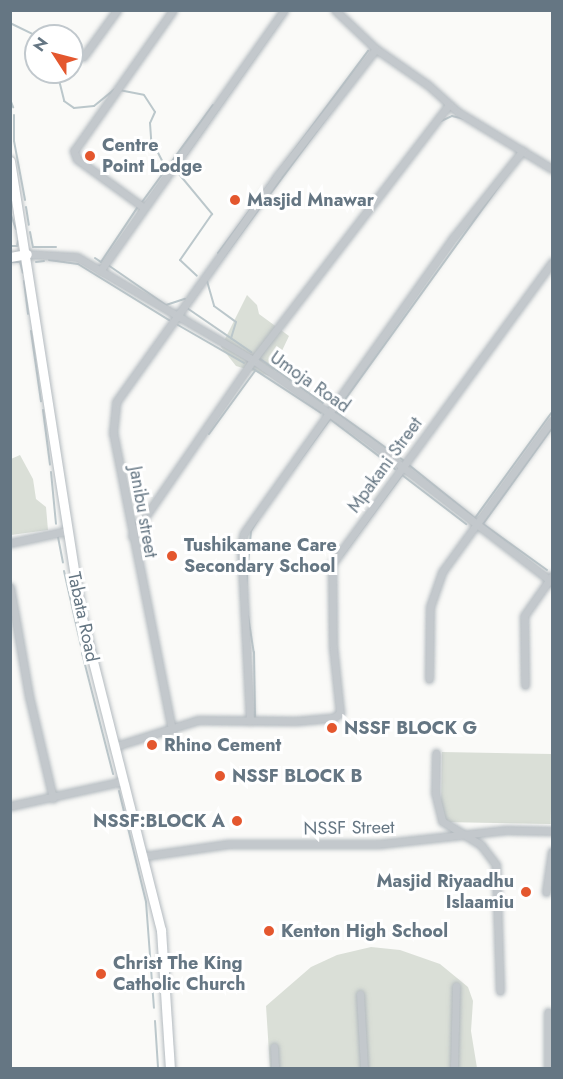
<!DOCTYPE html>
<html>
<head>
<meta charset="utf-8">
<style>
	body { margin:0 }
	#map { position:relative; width:563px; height:1079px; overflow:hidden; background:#fafaf8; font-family:Jost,sans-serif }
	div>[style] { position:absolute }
	.green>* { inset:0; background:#dadfd7; transform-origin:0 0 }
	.stream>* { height:2px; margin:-1px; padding:0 1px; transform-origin:1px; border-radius:1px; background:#bbc7cb }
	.roads { filter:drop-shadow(0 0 2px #b3babf) drop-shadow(0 0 2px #b3babf) }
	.street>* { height:7px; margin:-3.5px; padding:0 3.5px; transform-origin:3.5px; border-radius:3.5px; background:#c3c8cc }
	.secondary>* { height:9px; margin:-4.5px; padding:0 4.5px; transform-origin:4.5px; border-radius:4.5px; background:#fff }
	.dots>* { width:16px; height:16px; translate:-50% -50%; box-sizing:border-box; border:3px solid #fff; border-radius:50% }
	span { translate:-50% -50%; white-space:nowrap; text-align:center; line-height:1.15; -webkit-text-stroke:6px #fff; paint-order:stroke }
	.poi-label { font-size:18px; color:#657683; font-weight:700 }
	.left { translate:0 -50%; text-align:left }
	.right { translate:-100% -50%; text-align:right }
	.street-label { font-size:18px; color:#657683 }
	.frame { position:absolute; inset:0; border:12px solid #657683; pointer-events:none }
	.north { position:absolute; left:24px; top:24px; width:60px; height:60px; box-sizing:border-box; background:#fff; border:2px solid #c1c8cd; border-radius:50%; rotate:306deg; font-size:16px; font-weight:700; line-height:24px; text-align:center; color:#657683 }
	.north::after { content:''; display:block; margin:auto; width:21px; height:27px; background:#e4572e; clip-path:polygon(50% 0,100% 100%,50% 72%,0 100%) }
</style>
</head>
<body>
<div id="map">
	<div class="green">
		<i style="clip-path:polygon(247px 295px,257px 305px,259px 314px,289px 336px,270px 376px,236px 366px,221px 347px)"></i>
		<i style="clip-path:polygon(20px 455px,33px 479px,36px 499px,46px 507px,48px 530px,11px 535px,11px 459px)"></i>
		<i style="left:442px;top:752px;width:110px;height:70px;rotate:1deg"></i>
		<i style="clip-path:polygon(371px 947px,400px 950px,440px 964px,468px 987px,473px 1001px,471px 1031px,477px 1068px,270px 1068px,266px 1006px,311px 967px,337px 955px)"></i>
	</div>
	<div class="stream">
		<i style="left:10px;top:23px;width:30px;rotate:26deg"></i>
		<i style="left:57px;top:72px;width:30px;rotate:76deg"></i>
		<i style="left:64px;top:101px;width:12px;rotate:35deg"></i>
		<i style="left:74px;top:108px;width:20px;rotate:-6deg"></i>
		<i style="left:94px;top:106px;width:26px;rotate:-39deg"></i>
		<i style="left:119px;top:90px;width:25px;rotate:11deg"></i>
		<i style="left:144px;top:95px;width:20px;rotate:57deg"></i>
		<i style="left:155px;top:112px;width:12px;rotate:114deg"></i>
		<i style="left:150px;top:123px;width:16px;rotate:86deg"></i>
		<i style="left:151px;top:139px;width:27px;rotate:63deg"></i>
		<i style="left:163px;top:163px;width:12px;rotate:24deg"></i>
		<i style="left:174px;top:168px;width:60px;rotate:50.4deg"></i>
		<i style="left:212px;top:214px;width:56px;rotate:124.8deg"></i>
		<i style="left:180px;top:260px;width:23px;rotate:43deg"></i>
		<i style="left:10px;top:99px;width:9px;rotate:69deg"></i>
		<i style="left:14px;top:115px;width:26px;rotate:90deg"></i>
		<i style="left:14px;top:141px;width:60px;rotate:79.4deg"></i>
		<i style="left:439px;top:122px;width:14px;rotate:-25deg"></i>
		<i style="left:452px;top:116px;width:13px;rotate:13deg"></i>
		<i style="left:186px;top:155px;width:169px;rotate:-54.9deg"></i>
		<i style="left:142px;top:202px;width:120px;rotate:-53.8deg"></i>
		<i style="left:26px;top:207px;width:18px;rotate:81deg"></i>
		<i style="left:10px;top:212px;width:18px;rotate:71deg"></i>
		<i style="left:30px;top:232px;width:15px;rotate:79deg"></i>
		<i style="left:33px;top:247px;width:23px"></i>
		<i style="left:10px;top:246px;width:7px"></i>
		<i style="left:17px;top:246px;width:5px;rotate:-79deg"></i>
		<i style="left:218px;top:253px;width:252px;rotate:-53.4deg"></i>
		<i style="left:95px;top:258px;width:7px;rotate:34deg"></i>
		<i style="left:101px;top:262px;width:65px;rotate:-56.3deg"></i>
		<i style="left:49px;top:260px;width:29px;rotate:8deg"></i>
		<i style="left:78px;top:264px;width:107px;rotate:31.6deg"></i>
		<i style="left:10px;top:262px;width:10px"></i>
		<i style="left:20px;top:262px;width:11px;rotate:75deg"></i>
		<i style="left:36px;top:262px;width:8px;rotate:-7deg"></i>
		<i style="left:108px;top:265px;width:70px;rotate:34.6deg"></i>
		<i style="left:166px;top:305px;width:20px;rotate:-18deg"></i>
		<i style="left:211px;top:274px;width:210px;rotate:-53.5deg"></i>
		<i style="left:24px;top:281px;width:33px;rotate:83deg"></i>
		<i style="left:207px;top:281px;width:26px;rotate:74deg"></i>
		<i style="left:214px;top:306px;width:27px;rotate:36deg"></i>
		<i style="left:236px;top:322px;width:17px;rotate:107deg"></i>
		<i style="left:187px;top:308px;width:78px;rotate:34.5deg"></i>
		<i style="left:178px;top:325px;width:76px;rotate:29.9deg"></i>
		<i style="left:31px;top:331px;width:71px;rotate:81.9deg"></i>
		<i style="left:273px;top:339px;width:24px;rotate:126deg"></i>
		<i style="left:259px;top:358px;width:78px;rotate:35.1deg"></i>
		<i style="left:252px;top:368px;width:82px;rotate:33.1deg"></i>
		<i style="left:43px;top:410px;width:55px;rotate:82.7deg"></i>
		<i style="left:209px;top:434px;width:78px;rotate:-53.9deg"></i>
		<i style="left:403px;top:460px;width:82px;rotate:-144.4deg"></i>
		<i style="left:336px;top:412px;width:297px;rotate:-54.2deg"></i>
		<i style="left:389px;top:464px;width:8px;rotate:40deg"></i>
		<i style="left:409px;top:465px;width:85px;rotate:38.8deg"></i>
		<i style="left:475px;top:518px;width:131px;rotate:-54deg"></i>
		<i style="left:292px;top:471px;width:64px;rotate:-53.8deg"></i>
		<i style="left:330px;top:419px;width:63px;rotate:37.2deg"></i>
		<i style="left:51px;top:472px;width:52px;rotate:84.5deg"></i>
		<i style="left:58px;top:537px;width:26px;rotate:79deg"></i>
		<i style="left:342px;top:556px;width:101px;rotate:-53.5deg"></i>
		<i style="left:402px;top:475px;width:81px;rotate:37.4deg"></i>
		<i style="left:547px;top:570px;width:79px;rotate:-144.3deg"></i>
		<i style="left:483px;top:524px;width:118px;rotate:-54.3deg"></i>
		<i style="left:64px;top:571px;width:77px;rotate:77.2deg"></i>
		<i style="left:246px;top:587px;width:56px;rotate:-84.9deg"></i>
		<i style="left:251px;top:531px;width:14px;rotate:-60deg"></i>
		<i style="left:248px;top:616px;width:36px;rotate:81deg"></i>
		<i style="left:254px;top:652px;width:66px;rotate:89.1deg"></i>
		<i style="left:82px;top:653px;width:125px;rotate:75.6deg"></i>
		<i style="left:119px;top:791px;width:114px;rotate:76.3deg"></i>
		<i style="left:146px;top:902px;width:106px;rotate:85.7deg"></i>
		<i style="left:155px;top:1021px;width:47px;rotate:86.3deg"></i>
	</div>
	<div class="roads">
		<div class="street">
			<i style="left:335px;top:10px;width:57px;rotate:43.6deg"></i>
			<i style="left:376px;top:49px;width:63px;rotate:34.7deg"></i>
			<i style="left:428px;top:85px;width:40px;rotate:42deg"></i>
			<i style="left:458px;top:112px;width:110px;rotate:31.2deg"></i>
			<i style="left:83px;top:57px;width:58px;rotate:-54.1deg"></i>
			<i style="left:143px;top:207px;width:82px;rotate:-144deg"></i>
			<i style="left:77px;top:159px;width:9px;rotate:-111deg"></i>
			<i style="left:74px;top:151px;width:172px;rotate:-54.9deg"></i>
			<i style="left:27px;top:254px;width:50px;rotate:3.4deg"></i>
			<i style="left:77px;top:257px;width:204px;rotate:30.3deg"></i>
			<i style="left:253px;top:360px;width:136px;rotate:34.9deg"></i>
			<i style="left:365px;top:438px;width:236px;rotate:37.6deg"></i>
			<i style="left:100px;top:271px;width:319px;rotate:-54.8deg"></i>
			<i style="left:132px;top:536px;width:214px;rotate:-55.5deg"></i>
			<i style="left:253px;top:360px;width:322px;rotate:-52.5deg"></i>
			<i style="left:10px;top:543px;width:57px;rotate:-12.1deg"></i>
			<i style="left:10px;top:587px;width:111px;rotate:80.1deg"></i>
			<i style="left:29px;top:696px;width:105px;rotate:76.8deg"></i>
			<i style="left:429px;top:679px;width:72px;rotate:-89.2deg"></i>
			<i style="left:430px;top:607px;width:37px;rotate:-71deg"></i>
			<i style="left:442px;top:572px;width:188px;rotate:-54.1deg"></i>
			<i style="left:525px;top:685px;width:69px;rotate:-90.8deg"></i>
			<i style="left:524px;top:616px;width:49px;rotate:-55deg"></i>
			<i style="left:250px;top:721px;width:175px;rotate:-92.9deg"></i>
			<i style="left:241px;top:546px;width:13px;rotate:-77deg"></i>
			<i style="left:244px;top:533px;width:362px;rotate:-54.7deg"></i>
			<i style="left:453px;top:238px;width:112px;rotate:-51.5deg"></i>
			<i style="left:172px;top:730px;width:303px;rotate:-101.2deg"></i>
			<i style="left:113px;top:433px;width:31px;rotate:-84deg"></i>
			<i style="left:116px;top:402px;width:277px;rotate:-54.5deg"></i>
			<i style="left:277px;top:176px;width:161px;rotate:-52.1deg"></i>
			<i style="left:113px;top:747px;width:89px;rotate:-17.6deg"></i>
			<i style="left:198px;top:720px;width:98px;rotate:0.6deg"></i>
			<i style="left:296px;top:721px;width:37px;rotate:-5deg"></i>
			<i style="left:333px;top:718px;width:9px;rotate:-36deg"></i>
			<i style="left:340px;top:713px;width:67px;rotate:-96deg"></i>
			<i style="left:333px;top:646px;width:82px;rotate:-90.7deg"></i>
			<i style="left:332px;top:564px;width:374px;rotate:-53.9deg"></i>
			<i style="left:436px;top:753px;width:39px;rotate:91deg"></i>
			<i style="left:435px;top:792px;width:30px;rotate:76deg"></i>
			<i style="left:442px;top:821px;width:46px;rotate:31.6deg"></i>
			<i style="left:481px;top:845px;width:25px;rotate:53deg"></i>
			<i style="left:496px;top:865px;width:126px;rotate:88.2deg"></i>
			<i style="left:10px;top:806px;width:117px;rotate:-12.4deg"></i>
			<i style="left:145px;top:856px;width:84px;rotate:-8.2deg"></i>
			<i style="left:228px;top:844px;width:151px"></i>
			<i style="left:379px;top:844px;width:128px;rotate:-6.3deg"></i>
			<i style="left:506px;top:830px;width:46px;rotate:1.2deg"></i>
			<i style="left:546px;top:892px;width:41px;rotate:-81.7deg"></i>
			<i style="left:360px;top:994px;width:74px;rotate:86.9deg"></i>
			<i style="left:274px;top:1047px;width:21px;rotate:87deg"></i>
			<i style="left:454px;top:1068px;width:82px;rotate:-88.6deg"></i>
			<i style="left:548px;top:1068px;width:56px;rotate:-90deg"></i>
		</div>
		<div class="secondary">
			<i style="left:10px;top:161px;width:454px;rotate:81.1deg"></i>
			<i style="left:80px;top:610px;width:330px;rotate:75.8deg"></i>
			<i style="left:161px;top:930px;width:138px;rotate:86.3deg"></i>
			<i style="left:10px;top:257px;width:17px;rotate:-10deg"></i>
		</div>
	</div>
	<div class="dots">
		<i style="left:90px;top:156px;background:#e4572e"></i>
		<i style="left:235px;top:200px;background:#e4572e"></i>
		<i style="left:172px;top:556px;background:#e4572e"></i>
		<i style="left:332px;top:728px;background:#e4572e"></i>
		<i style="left:152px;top:745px;background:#e4572e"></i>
		<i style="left:220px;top:776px;background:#e4572e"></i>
		<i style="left:237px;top:821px;background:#e4572e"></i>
		<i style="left:526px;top:892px;background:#e4572e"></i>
		<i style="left:269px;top:931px;background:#e4572e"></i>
		<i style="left:101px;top:974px;background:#e4572e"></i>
	</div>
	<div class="poi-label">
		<span class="left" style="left:102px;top:156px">Centre<br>Point Lodge</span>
		<span class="left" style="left:247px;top:200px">Masjid Mnawar</span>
		<span class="left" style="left:184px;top:556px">Tushikamane Care<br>Secondary School</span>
		<span class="left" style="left:344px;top:728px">NSSF BLOCK G</span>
		<span class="left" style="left:164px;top:745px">Rhino Cement</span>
		<span class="left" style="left:232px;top:776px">NSSF BLOCK B</span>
		<span class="right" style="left:225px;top:821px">NSSF:BLOCK A</span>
		<span class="right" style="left:514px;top:892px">Masjid Riyaadhu<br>Islaamiu</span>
		<span class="left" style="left:281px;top:931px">Kenton High School</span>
		<span class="left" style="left:113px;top:974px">Christ The King<br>Catholic Church</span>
	</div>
	<div class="street-label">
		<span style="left:310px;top:382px;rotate:35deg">Umoja Road</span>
		<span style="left:385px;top:465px;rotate:-54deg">Mpakani Street</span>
		<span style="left:143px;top:512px;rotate:80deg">Janibu street</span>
		<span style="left:83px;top:617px;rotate:78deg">Tabata Road</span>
		<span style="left:349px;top:828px;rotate:-1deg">NSSF Street</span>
	</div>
	<div class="frame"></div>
	<div class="north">N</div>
</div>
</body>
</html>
